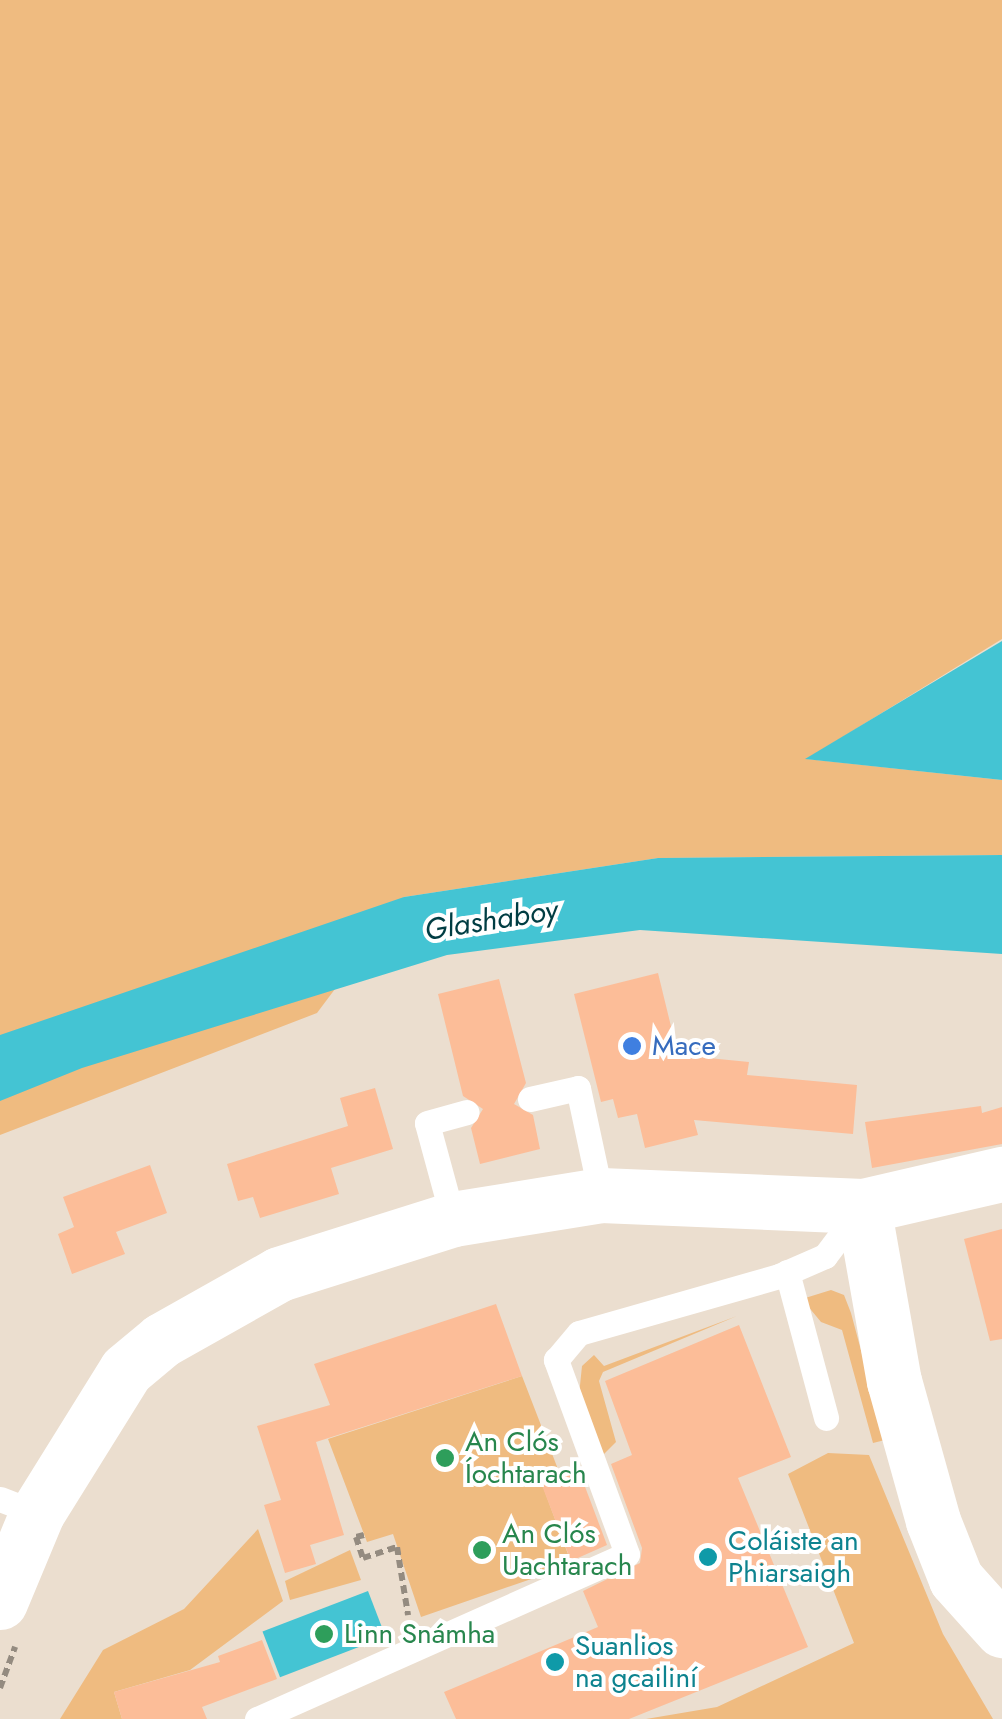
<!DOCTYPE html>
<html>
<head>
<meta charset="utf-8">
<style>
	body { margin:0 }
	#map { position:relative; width:1002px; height:1719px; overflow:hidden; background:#ebdecf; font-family:Jost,sans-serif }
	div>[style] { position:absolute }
	.green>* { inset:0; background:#efbb80 }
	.water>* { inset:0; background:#44c4d3; transform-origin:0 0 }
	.building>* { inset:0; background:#fcbd98 }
	.path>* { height:6px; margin-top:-3px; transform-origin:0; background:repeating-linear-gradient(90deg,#948b80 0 8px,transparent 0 13px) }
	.service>* { height:25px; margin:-12.5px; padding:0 12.5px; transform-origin:12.5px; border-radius:12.5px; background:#fff }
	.tertiary>* { height:55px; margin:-27.5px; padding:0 27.5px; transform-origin:27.5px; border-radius:27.5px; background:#fff }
	.secondary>* { height:55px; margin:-27.5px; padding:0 27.5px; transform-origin:27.5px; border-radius:27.5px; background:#fff }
	.dots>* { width:28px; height:28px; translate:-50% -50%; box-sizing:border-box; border:5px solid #fff; border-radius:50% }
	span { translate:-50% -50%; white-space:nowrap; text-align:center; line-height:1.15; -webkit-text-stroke:8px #fff; paint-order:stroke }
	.shop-label { font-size:28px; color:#366cbe }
	.left { translate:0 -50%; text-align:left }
	.leisure-label { font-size:28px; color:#27864d }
	.culture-label { font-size:28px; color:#0d838f }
	.water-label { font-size:30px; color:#003d43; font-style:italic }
</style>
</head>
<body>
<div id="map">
	<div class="green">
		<i style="clip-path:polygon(0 0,1002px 0,1002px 639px,807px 759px,1002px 780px,1002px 855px,658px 858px,404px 897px,317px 1013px,0 1135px)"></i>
		<i style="clip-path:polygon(831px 1290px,844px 1295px,851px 1313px,885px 1440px,873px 1443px,842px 1330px,821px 1322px,802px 1299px)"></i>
		<i style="clip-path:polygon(737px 1316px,603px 1372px,599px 1381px,616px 1442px,600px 1458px,579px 1395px,582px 1366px,594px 1355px,604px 1366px)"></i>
		<i style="clip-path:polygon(522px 1376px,561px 1477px,542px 1484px,572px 1565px,421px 1617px,393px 1534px,367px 1542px,328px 1439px)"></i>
		<i style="clip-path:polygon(828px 1453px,869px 1455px,943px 1634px,993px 1719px,646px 1719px,717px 1707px,854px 1643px,788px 1474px)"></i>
		<i style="clip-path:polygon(258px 1529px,283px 1601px,190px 1670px,114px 1692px,122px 1719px,60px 1719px,103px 1650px,184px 1609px)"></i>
		<i style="clip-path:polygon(350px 1550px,361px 1580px,290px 1600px,285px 1581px)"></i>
	</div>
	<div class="water">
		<i style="clip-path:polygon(1002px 641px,1002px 780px,805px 759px)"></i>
		<i style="clip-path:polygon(1002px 855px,1002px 954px,640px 930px,447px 955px,82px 1068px,0 1101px,0 1035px,404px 897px,658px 858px)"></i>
		<i style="left:368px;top:1591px;width:49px;height:113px;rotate:69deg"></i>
	</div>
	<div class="building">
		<i style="clip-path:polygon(658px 973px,678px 1055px,749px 1062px,747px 1075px,857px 1085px,853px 1134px,694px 1120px,698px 1135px,645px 1148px,637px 1114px,618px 1118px,613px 1099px,601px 1102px,574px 994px)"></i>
		<i style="clip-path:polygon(499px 979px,526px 1083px,514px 1104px,533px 1115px,540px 1149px,480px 1164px,471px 1128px,483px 1109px,463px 1096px,438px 994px)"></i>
		<i style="clip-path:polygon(375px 1088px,393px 1149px,331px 1168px,339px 1194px,260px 1218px,253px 1197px,238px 1201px,227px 1164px,348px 1126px,340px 1098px)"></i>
		<i style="clip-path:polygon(981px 1106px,982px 1113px,1002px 1107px,1002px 1144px,872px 1168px,865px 1122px)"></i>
		<i style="clip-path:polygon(150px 1165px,167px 1213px,116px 1232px,125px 1254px,72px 1274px,58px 1234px,74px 1227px,63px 1197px)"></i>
		<i style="clip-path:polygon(1002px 1229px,1002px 1339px,990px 1341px,964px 1239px)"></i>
		<i style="clip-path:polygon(496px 1304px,522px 1376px,316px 1442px,344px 1535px,310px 1545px,316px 1564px,285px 1573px,264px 1505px,281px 1500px,257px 1426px,330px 1405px,314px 1364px)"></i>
		<i style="clip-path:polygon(739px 1325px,791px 1457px,738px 1478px,808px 1647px,629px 1719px,456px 1719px,444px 1692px,598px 1627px,583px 1591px,640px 1563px,642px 1548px,611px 1464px,632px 1455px,605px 1381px)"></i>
		<i style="clip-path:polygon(572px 1473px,581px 1476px,607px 1545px,571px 1561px,541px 1483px)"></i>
		<i style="clip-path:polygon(262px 1640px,277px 1679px,202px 1707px,207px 1719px,122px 1719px,114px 1692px,220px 1662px,218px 1656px)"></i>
	</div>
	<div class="path">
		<i style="left:364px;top:1535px;width:8px;rotate:166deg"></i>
		<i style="left:356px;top:1537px;width:22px;rotate:72deg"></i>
		<i style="left:363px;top:1558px;width:36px;rotate:-18deg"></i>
		<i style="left:397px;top:1547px;width:69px;rotate:80.8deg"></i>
		<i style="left:0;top:1688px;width:44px;rotate:-69.9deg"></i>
	</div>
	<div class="service">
		<i style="left:530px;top:1099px;width:49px;rotate:-12.9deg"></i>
		<i style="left:578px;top:1088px;width:109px;rotate:77.9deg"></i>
		<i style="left:453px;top:1219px;width:99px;rotate:-105.2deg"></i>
		<i style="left:427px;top:1123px;width:41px;rotate:-15.4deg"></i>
		<i style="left:787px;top:1272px;width:151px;rotate:75deg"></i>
		<i style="left:0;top:1499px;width:40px;rotate:21deg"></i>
		<i style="left:257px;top:1719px;width:405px;rotate:-24deg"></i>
		<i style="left:627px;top:1554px;width:207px;rotate:-110.1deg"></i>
		<i style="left:556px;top:1360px;width:35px;rotate:-50deg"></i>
		<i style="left:579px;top:1333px;width:208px;rotate:-15.9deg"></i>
		<i style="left:779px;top:1276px;width:50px;rotate:-23.5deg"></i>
		<i style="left:825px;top:1256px;width:60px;rotate:-53.1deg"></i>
	</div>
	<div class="tertiary">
		<i style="left:863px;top:1206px;width:178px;rotate:80deg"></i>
		<i style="left:894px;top:1381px;width:145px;rotate:74.4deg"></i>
		<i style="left:933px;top:1521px;width:62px;rotate:68.4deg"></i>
		<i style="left:956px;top:1579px;width:69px;rotate:48deg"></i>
	</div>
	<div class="secondary">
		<i style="left:0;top:1602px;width:96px;rotate:-67.4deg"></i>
		<i style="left:37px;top:1513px;width:168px;rotate:-58.1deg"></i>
		<i style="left:126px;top:1370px;width:47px;rotate:-39.8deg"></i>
		<i style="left:162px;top:1340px;width:134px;rotate:-29.4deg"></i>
		<i style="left:279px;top:1274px;width:182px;rotate:-17.5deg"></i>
		<i style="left:453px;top:1219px;width:150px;rotate:-9.2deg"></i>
		<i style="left:601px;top:1195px;width:262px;rotate:2.4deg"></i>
		<i style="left:863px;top:1206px;width:143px;rotate:-13deg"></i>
	</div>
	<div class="dots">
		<i style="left:632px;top:1046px;background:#3f7fe0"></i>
		<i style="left:445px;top:1458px;background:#2e9e5b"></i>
		<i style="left:482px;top:1550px;background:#2e9e5b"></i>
		<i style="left:708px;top:1557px;background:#0f9aa8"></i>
		<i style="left:324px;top:1634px;background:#2e9e5b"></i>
		<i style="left:555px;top:1662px;background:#0f9aa8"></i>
	</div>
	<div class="shop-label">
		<span class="left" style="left:652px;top:1046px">Mace</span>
	</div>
	<div class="leisure-label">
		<span class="left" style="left:465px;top:1458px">An Clós<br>Íochtarach</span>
		<span class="left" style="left:502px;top:1550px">An Clós<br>Uachtarach</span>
		<span class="left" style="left:344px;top:1634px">Linn Snámha</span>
	</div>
	<div class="culture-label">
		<span class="left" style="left:728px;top:1557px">Coláiste an<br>Phiarsaigh</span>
		<span class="left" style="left:575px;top:1662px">Suanlios<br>na gcailiní</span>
	</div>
	<div class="water-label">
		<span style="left:491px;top:920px;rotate:-9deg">Glashaboy</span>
	</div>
</div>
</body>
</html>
